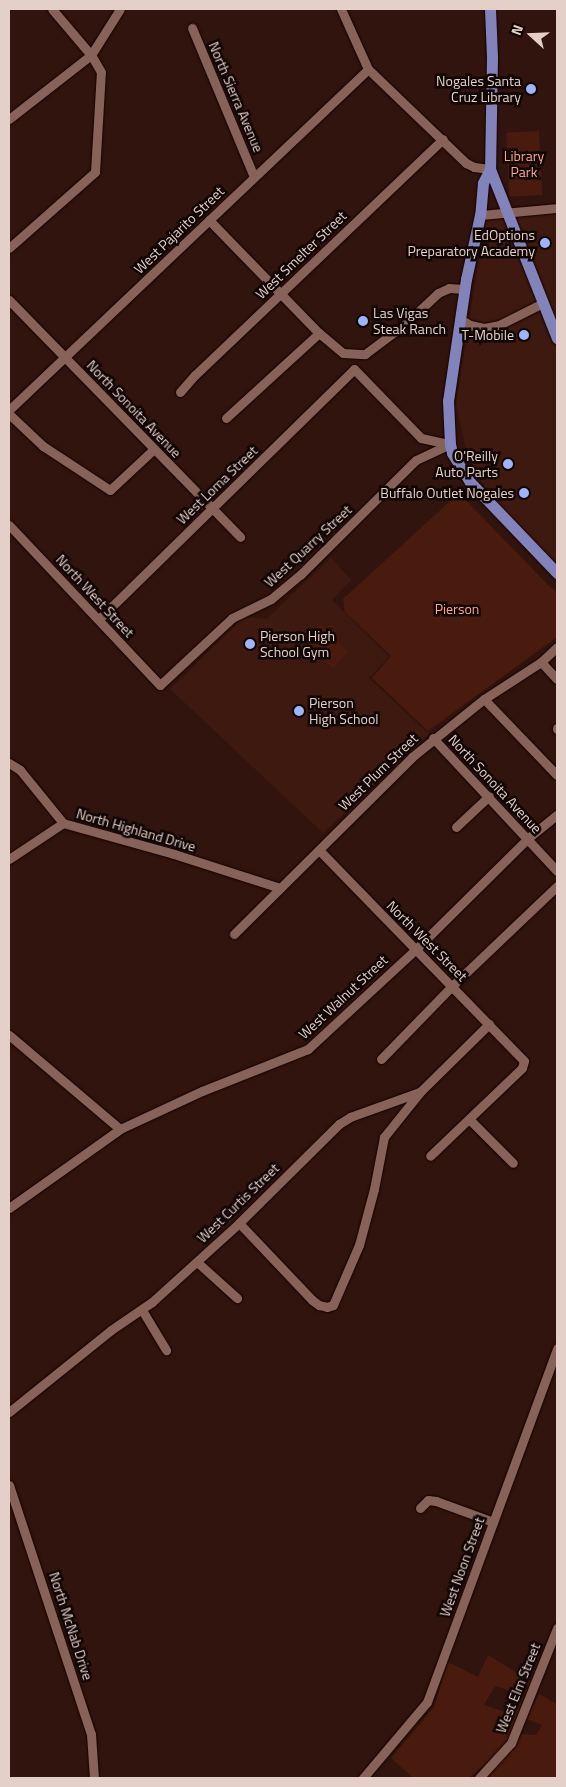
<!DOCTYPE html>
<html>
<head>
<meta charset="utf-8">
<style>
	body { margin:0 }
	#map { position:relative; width:566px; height:1787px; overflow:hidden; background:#31140d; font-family:"Titillium Web",sans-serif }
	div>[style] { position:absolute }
	.built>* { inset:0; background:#3d190f }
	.green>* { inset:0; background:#481b0e; transform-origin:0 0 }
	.roads { filter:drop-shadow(0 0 1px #170100) drop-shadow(0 0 1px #170100) }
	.minor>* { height:9px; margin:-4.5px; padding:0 4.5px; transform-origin:4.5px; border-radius:4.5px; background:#866258 }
	.major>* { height:11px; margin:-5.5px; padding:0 5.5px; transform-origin:5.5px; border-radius:5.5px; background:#8283ba }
	.dots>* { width:14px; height:14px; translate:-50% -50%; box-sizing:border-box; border:2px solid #100503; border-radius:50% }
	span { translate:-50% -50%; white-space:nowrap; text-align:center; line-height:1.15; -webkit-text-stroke:5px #100503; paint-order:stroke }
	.poi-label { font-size:14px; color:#e4cfc9 }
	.right { translate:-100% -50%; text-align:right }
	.left { translate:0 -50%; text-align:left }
	.street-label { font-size:14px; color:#e4cfc9 }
	.park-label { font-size:14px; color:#fea48b }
	.frame { position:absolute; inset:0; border:10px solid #e4cfc9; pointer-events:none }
	.north { position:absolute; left:506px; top:10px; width:50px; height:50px; -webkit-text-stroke:4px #100503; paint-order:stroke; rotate:290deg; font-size:14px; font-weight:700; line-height:20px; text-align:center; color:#e4cfc9 }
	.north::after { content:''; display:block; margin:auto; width:18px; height:22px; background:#e4cfc9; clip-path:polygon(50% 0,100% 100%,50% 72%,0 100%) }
</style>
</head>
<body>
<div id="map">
	<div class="built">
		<i style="clip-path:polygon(557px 211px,557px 564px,508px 517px,469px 465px,456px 403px,485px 220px)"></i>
		<i style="clip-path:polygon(331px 557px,351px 580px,332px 600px,389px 657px,369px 678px,429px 734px,323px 833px,170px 689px,244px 617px,267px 619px)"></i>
	</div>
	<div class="green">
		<i style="left:539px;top:131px;width:64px;height:33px;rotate:87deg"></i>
		<i style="clip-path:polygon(459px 493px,550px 587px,557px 592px,557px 637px,428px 731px,372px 678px,391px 656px,345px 612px,343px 599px)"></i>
		<i style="left:320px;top:624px;width:40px;height:23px;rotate:44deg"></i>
		<i style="clip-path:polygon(488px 1655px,532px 1682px,530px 1688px,513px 1684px,514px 1692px,495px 1686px,484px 1705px,508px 1713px,518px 1689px,526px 1691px,507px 1741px,490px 1760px,469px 1778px,413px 1778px,391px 1758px,434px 1707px,448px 1662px,478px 1677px)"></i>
		<i style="clip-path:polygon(539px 1694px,557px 1704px,557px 1778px,488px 1778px,522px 1734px,536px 1735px,542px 1725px,526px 1719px)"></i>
	</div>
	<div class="roads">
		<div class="minor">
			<i style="left:341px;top:9px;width:66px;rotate:65.8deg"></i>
			<i style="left:368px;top:69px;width:136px;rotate:43.8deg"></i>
			<i style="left:466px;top:163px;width:9px;rotate:27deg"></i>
			<i style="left:474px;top:167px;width:16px;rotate:7deg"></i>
			<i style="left:192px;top:28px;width:161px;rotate:67.4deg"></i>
			<i style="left:9px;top:119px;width:104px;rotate:-38deg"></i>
			<i style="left:91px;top:55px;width:54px;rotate:-57.8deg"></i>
			<i style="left:480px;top:215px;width:77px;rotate:-5.2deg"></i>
			<i style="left:209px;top:220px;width:158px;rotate:45.8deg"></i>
			<i style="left:319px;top:333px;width:31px;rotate:40deg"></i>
			<i style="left:343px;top:353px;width:22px;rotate:3deg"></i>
			<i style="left:365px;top:354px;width:50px;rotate:-36.9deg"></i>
			<i style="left:405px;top:324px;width:45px;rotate:-43.2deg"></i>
			<i style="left:438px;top:293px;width:12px;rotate:-24deg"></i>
			<i style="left:449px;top:288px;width:15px;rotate:4deg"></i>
			<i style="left:9px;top:248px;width:115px;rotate:-41.5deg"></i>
			<i style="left:95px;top:172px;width:100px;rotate:-86.6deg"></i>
			<i style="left:101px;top:72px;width:20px;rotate:-120deg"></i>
			<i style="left:91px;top:55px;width:60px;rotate:-130.3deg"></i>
			<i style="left:9px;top:300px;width:331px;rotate:45.7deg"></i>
			<i style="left:460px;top:319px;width:12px;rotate:31deg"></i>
			<i style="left:470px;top:325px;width:14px;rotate:12deg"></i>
			<i style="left:484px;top:328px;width:15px;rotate:-11deg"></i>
			<i style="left:499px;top:325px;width:49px;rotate:-26.6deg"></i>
			<i style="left:180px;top:392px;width:23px;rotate:-49deg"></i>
			<i style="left:195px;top:375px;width:342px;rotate:-43.6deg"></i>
			<i style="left:9px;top:410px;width:495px;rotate:-43.5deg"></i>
			<i style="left:9px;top:414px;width:47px;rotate:43.3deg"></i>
			<i style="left:43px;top:446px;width:80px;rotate:33.3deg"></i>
			<i style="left:110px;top:490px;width:60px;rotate:-43deg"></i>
			<i style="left:226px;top:418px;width:126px;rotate:-42.4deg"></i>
			<i style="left:9px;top:525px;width:220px;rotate:46.7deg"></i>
			<i style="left:160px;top:685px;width:98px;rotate:-42.9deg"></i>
			<i style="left:232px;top:618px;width:43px;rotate:-26deg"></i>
			<i style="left:271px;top:599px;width:38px;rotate:-40deg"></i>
			<i style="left:300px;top:575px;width:163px;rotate:-44.8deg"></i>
			<i style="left:416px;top:460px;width:38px;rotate:-25deg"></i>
			<i style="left:99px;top:619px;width:357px;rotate:-44.4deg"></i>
			<i style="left:354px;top:369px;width:96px;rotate:45.8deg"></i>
			<i style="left:421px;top:438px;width:29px;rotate:12deg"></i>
			<i style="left:541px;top:662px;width:23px;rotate:47deg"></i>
			<i style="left:484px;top:699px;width:105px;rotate:46.2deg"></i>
			<i style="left:557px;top:729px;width:1px;rotate:-90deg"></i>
			<i style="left:433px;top:738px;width:182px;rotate:47deg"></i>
			<i style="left:9px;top:763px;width:13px;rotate:32deg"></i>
			<i style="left:20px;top:770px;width:68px;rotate:50.9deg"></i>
			<i style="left:63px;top:823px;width:115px;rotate:15.6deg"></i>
			<i style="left:174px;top:854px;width:111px;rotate:17.8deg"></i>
			<i style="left:456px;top:827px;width:45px;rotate:-43.2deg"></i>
			<i style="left:319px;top:850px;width:294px;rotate:45.8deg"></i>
			<i style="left:524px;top:1061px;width:7px;rotate:106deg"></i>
			<i style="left:522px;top:1068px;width:127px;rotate:136.3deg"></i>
			<i style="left:9px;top:859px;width:65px;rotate:-33.7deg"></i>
			<i style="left:234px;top:934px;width:251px;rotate:-44.8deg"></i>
			<i style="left:412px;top:757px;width:92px;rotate:-38.9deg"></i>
			<i style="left:484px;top:699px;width:68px;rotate:-33deg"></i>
			<i style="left:541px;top:662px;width:22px;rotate:-43deg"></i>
			<i style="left:9px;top:1035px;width:145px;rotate:40.3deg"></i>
			<i style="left:381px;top:1059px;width:102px;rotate:-45.8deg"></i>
			<i style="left:452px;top:986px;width:145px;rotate:-43.6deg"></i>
			<i style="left:469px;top:1119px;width:62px;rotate:45deg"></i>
			<i style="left:9px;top:1208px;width:136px;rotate:-35.4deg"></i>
			<i style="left:120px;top:1129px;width:90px;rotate:-24.9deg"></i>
			<i style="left:202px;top:1091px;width:114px;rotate:-21.6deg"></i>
			<i style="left:308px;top:1049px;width:146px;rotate:-42.8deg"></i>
			<i style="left:415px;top:950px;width:158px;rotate:-44.7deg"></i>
			<i style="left:527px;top:839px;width:38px;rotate:-39deg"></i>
			<i style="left:239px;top:1223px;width:106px;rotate:46.5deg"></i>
			<i style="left:312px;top:1300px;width:9px;rotate:36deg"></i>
			<i style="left:319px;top:1305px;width:8px;rotate:14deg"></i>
			<i style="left:327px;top:1307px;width:6px;rotate:-18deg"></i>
			<i style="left:333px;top:1305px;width:65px;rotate:-66.6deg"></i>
			<i style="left:359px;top:1245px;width:58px;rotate:-75deg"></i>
			<i style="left:374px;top:1189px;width:53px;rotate:-79.1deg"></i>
			<i style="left:384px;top:1137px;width:58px;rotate:-51.3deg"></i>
			<i style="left:197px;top:1262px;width:54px;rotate:42deg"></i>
			<i style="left:142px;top:1310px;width:47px;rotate:59deg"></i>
			<i style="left:9px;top:1412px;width:131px;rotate:-38.8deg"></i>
			<i style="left:111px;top:1330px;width:50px;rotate:-34.3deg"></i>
			<i style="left:152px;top:1302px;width:118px;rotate:-42.2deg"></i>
			<i style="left:239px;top:1223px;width:141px;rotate:-44.7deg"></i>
			<i style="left:339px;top:1124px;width:13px;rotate:-32deg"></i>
			<i style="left:350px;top:1117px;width:74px;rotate:-19.7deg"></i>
			<i style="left:420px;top:1092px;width:97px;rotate:-44.6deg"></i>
			<i style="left:9px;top:1485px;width:262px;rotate:71.8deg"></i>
			<i style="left:91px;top:1734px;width:44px;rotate:86.1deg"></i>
			<i style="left:420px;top:1508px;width:11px;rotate:-45deg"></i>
			<i style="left:428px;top:1500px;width:8px;rotate:7deg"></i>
			<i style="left:436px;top:1501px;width:61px;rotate:20.2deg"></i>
			<i style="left:363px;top:1778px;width:99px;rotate:-49.9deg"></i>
			<i style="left:427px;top:1702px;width:377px;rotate:-69.8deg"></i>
			<i style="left:479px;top:1778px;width:47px;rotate:-47.6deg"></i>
			<i style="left:511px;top:1743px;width:124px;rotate:-68.2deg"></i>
		</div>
		<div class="major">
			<i style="left:490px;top:9px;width:48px;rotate:87.6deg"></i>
			<i style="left:492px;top:57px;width:112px;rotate:91deg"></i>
			<i style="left:490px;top:169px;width:182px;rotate:68.4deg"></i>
			<i style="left:490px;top:169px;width:16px;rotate:117deg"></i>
			<i style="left:483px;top:183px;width:32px;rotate:95deg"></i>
			<i style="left:480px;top:215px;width:66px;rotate:102.3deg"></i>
			<i style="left:466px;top:279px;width:123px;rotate:98.4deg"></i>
			<i style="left:448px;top:401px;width:43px;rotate:87.3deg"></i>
			<i style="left:450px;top:444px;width:9px;rotate:77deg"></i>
			<i style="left:452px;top:453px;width:34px;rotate:58deg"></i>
			<i style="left:470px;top:482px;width:126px;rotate:46.3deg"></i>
		</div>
	</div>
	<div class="dots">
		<i style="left:531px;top:89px;background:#9eb4fd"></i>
		<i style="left:545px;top:243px;background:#9eb4fd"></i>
		<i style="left:363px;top:321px;background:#9eb4fd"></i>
		<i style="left:524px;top:335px;background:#9eb4fd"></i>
		<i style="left:508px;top:464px;background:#9eb4fd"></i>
		<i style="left:524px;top:493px;background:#9eb4fd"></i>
		<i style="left:250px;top:644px;background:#9eb4fd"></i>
		<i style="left:299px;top:711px;background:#9eb4fd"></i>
	</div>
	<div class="poi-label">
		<span class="right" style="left:521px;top:89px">Nogales Santa<br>Cruz Library</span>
		<span class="right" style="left:535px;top:243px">EdOptions<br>Preparatory Academy</span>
		<span class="left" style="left:373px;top:321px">Las Vigas<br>Steak Ranch</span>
		<span class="right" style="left:514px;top:335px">T-Mobile</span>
		<span class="right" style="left:498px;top:464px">O'Reilly<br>Auto Parts</span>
		<span class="right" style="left:514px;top:493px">Buffalo Outlet Nogales</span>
		<span class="left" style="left:260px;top:644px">Pierson High<br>School Gym</span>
		<span class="left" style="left:309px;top:711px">Pierson<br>High School</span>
	</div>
	<div class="street-label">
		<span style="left:236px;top:97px;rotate:67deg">North Sierra Avenue</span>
		<span style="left:179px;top:230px;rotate:-44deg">West Pajarito Street</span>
		<span style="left:301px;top:255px;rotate:-44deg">West Smelter Street</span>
		<span style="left:134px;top:409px;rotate:46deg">North Sonoita Avenue</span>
		<span style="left:217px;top:485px;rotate:-44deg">West Loma Street</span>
		<span style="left:308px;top:546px;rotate:-43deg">West Quarry Street</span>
		<span style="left:95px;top:596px;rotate:47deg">North West Street</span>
		<span style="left:378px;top:772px;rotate:-44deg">West Plum Street</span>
		<span style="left:495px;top:784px;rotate:47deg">North Sonoita Avenue</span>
		<span style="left:136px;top:830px;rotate:16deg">North Highland Drive</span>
		<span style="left:427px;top:941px;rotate:45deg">North West Street</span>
		<span style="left:343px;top:997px;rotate:-43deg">West Walnut Street</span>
		<span style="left:238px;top:1203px;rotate:-44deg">West Curtis Street</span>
		<span style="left:462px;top:1567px;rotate:-70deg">West Noon Street</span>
		<span style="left:71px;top:1626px;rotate:72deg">North McNab Drive</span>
		<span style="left:518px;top:1688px;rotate:-68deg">West Elm Street</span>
	</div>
	<div class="park-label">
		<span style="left:524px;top:164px">Library<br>Park</span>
		<span style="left:457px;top:609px">Pierson</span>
	</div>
	<div class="frame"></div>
	<div class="north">N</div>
</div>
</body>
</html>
